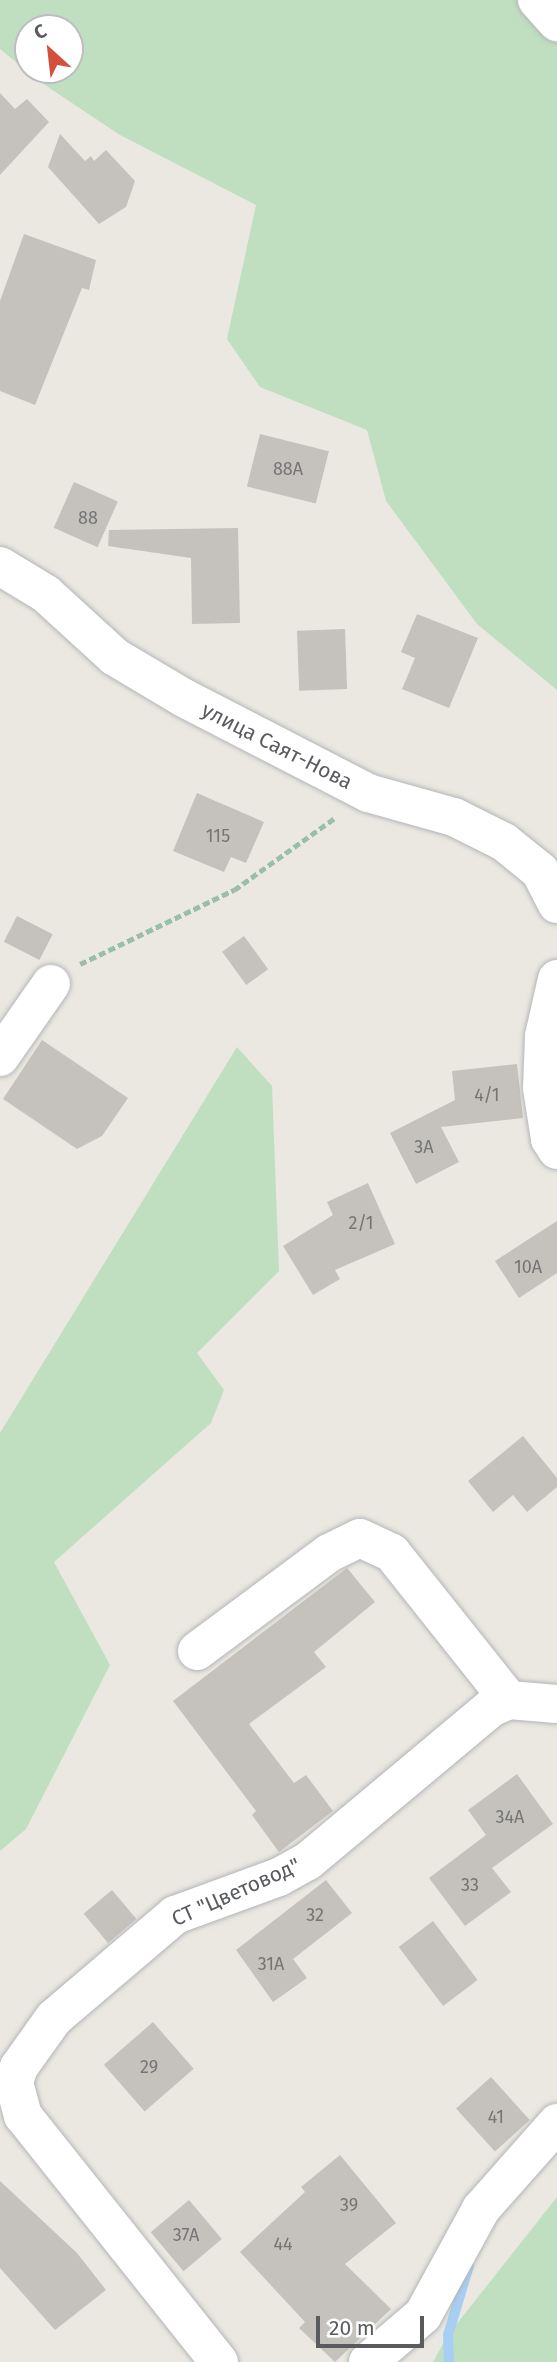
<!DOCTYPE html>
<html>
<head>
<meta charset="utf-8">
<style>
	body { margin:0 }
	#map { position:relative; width:557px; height:2362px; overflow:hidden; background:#eae8e0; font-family:"Fira Sans",sans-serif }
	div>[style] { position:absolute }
	.green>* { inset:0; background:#bfdfc0 }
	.stream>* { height:10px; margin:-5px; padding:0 5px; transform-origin:5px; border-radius:5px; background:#a7cff4 }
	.building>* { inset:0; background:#c5c2bd; transform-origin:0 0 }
	.path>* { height:4.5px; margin-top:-2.25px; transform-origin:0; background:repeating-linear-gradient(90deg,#9abfa6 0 7px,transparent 0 10.5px) }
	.roads { filter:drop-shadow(0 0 2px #b3b5b9) drop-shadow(0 0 2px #b3b5b9) }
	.minor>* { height:38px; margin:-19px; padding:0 19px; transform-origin:19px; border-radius:19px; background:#fff }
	span { translate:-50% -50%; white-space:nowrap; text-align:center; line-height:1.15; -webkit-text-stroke:5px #fff; paint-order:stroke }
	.number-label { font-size:18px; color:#747576 }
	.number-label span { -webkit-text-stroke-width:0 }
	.street-label { font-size:21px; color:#595b5f }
	.north { position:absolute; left:14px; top:14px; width:70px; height:70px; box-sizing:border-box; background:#fff; border:2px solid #bdbdbf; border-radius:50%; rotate:333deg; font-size:19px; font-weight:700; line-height:28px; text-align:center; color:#595b5f }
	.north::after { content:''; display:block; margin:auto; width:24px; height:32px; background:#d3503e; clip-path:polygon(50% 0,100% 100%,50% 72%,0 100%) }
	.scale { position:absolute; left:316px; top:2316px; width:108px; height:32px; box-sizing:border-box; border:4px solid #595b5f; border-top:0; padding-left:9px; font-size:21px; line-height:24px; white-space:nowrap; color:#595b5f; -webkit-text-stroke:5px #fff; paint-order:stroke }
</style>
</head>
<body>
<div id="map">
	<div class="green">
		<i style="clip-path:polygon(evenodd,0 0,557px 0,557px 690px,477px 624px,386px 501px,367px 430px,260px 387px,227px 339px,256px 205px,120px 135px,39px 81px,0 49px,0 0,28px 28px,70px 28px,70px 70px,28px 70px,28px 28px)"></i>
		<i style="clip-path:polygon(237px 1047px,272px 1086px,279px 1271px,197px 1353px,224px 1390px,211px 1423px,54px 1562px,110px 1665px,26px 1829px,0 1851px,0 1433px)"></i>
		<i style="clip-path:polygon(557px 2197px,557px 2362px,433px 2362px,448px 2335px)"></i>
	</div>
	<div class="stream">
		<i style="left:449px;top:2362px;width:27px;rotate:-92deg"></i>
		<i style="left:448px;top:2335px;width:72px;rotate:-73.1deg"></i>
	</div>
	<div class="building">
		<i style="clip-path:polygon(0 93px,15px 109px,27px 99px,49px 122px,0 175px)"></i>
		<i style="clip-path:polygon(60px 134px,85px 161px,91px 156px,94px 161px,106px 150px,135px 181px,126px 207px,99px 224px,48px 167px)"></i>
		<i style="clip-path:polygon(24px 234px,96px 260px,89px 290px,82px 288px,35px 405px,0 391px,0 301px)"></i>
		<i style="left:260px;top:434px;width:71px;height:54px;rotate:14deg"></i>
		<i style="left:74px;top:482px;width:48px;height:50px;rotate:24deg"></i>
		<i style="clip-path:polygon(238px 528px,240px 623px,192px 624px,191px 558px,108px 546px,109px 530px)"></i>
		<i style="clip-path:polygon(417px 614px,478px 638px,449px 708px,402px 689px,415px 658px,401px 652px)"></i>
		<i style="left:345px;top:629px;width:60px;height:48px;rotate:88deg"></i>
		<i style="clip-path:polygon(197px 793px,264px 822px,246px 863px,231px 857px,224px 872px,173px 851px)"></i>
		<i style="left:17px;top:916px;width:40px;height:29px;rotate:27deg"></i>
		<i style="left:244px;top:936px;width:41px;height:27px;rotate:54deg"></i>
		<i style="clip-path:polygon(42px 1040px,128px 1098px,102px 1136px,77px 1149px,3px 1099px)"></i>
		<i style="clip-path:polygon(517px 1064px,523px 1118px,441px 1127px,459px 1162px,416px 1184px,390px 1133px,455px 1100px,452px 1071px)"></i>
		<i style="clip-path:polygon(368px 1183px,395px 1244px,335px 1270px,340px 1279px,313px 1295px,283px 1246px,333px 1215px,327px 1202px)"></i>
		<i style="clip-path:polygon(557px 1221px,557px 1273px,519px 1298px,495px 1261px)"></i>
		<i style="clip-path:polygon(523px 1436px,557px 1478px,557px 1487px,527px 1512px,513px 1495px,493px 1512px,468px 1481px)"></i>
		<i style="clip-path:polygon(347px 1568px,375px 1602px,314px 1652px,326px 1667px,249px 1724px,294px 1783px,306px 1775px,333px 1811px,279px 1852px,252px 1815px,256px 1811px,173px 1701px)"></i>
		<i style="clip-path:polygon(517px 1774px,553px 1824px,492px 1868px,511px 1892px,465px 1926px,429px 1878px,486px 1835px,468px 1810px)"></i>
		<i style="clip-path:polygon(326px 1880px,352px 1913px,293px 1959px,307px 1978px,273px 2002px,236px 1950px)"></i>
		<i style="left:112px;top:1890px;width:38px;height:37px;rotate:50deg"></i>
		<i style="left:433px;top:1921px;width:74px;height:43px;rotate:53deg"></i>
		<i style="left:153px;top:2022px;width:62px;height:65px;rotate:49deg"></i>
		<i style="left:491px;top:2077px;width:58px;height:47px;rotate:48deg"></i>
		<i style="clip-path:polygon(340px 2155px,396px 2223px,345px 2264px,391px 2309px,335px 2362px,299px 2328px,305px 2322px,240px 2252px,305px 2192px,301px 2187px)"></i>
		<i style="clip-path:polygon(0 2181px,77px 2253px,106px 2290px,55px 2330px,0 2268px)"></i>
		<i style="left:189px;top:2200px;width:51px;height:50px;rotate:50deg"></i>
	</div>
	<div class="path">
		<i style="left:80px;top:964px;width:171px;rotate:-25.7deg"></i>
		<i style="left:234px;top:890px;width:125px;rotate:-35.6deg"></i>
	</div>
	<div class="roads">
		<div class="minor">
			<i style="left:537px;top:0;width:30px;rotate:48deg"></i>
			<i style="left:0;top:566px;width:54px;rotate:31.3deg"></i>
			<i style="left:46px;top:594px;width:93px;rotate:42.4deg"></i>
			<i style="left:115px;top:657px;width:80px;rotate:30.7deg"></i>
			<i style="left:184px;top:698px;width:207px;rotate:27.3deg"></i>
			<i style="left:368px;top:793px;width:89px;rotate:15.6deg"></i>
			<i style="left:454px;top:817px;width:56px;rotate:26.6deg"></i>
			<i style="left:504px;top:842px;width:46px;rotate:38.9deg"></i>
			<i style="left:540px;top:871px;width:37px;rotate:63deg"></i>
			<i style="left:557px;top:979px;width:58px;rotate:102.8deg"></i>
			<i style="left:544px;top:1036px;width:52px;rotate:92.2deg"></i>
			<i style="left:542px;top:1088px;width:52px;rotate:81.1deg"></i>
			<i style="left:550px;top:1139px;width:13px;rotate:58deg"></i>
			<i style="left:0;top:1057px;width:89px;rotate:-55.1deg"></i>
			<i style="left:197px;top:1651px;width:164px;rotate:-36.6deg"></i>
			<i style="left:329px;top:1553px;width:34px;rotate:-26deg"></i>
			<i style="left:360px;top:1538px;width:35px;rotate:25deg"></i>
			<i style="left:392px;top:1553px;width:188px;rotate:51.5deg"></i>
			<i style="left:219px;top:2362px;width:315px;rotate:-128.5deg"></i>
			<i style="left:23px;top:2116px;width:34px;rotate:-105deg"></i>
			<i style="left:14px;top:2083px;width:17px;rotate:-73deg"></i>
			<i style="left:19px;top:2067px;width:60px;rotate:-54.5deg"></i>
			<i style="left:54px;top:2018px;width:159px;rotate:-40.4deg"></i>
			<i style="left:175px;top:1915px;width:111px;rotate:-20.1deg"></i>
			<i style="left:279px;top:1877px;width:33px;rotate:-29deg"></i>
			<i style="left:308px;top:1861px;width:239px;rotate:-39.9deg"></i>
			<i style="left:491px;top:1708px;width:20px;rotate:-24deg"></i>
			<i style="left:509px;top:1700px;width:48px;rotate:4.8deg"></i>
			<i style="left:368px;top:2362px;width:72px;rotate:-40.5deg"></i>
			<i style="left:423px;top:2315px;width:121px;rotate:-61.3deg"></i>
			<i style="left:481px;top:2209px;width:115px;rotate:-48.5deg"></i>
		</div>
	</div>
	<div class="number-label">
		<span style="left:288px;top:469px">88А</span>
		<span style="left:88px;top:518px">88</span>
		<span style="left:218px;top:836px">115</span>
		<span style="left:487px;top:1095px">4/1</span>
		<span style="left:424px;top:1147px">3А</span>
		<span style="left:361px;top:1223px">2/1</span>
		<span style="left:528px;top:1267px">10А</span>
		<span style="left:510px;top:1817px">34А</span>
		<span style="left:470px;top:1885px">33</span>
		<span style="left:315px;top:1915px">32</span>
		<span style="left:271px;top:1964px">31А</span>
		<span style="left:149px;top:2067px">29</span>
		<span style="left:496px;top:2117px">41</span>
		<span style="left:349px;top:2205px">39</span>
		<span style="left:186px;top:2235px">37А</span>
		<span style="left:283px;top:2244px">44</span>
	</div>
	<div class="street-label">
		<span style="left:277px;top:746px;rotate:27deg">улица Саят-Нова</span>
		<span style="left:236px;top:1892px;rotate:-24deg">СТ "Цветовод"</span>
	</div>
	<div class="north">С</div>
	<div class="scale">20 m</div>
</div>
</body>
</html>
